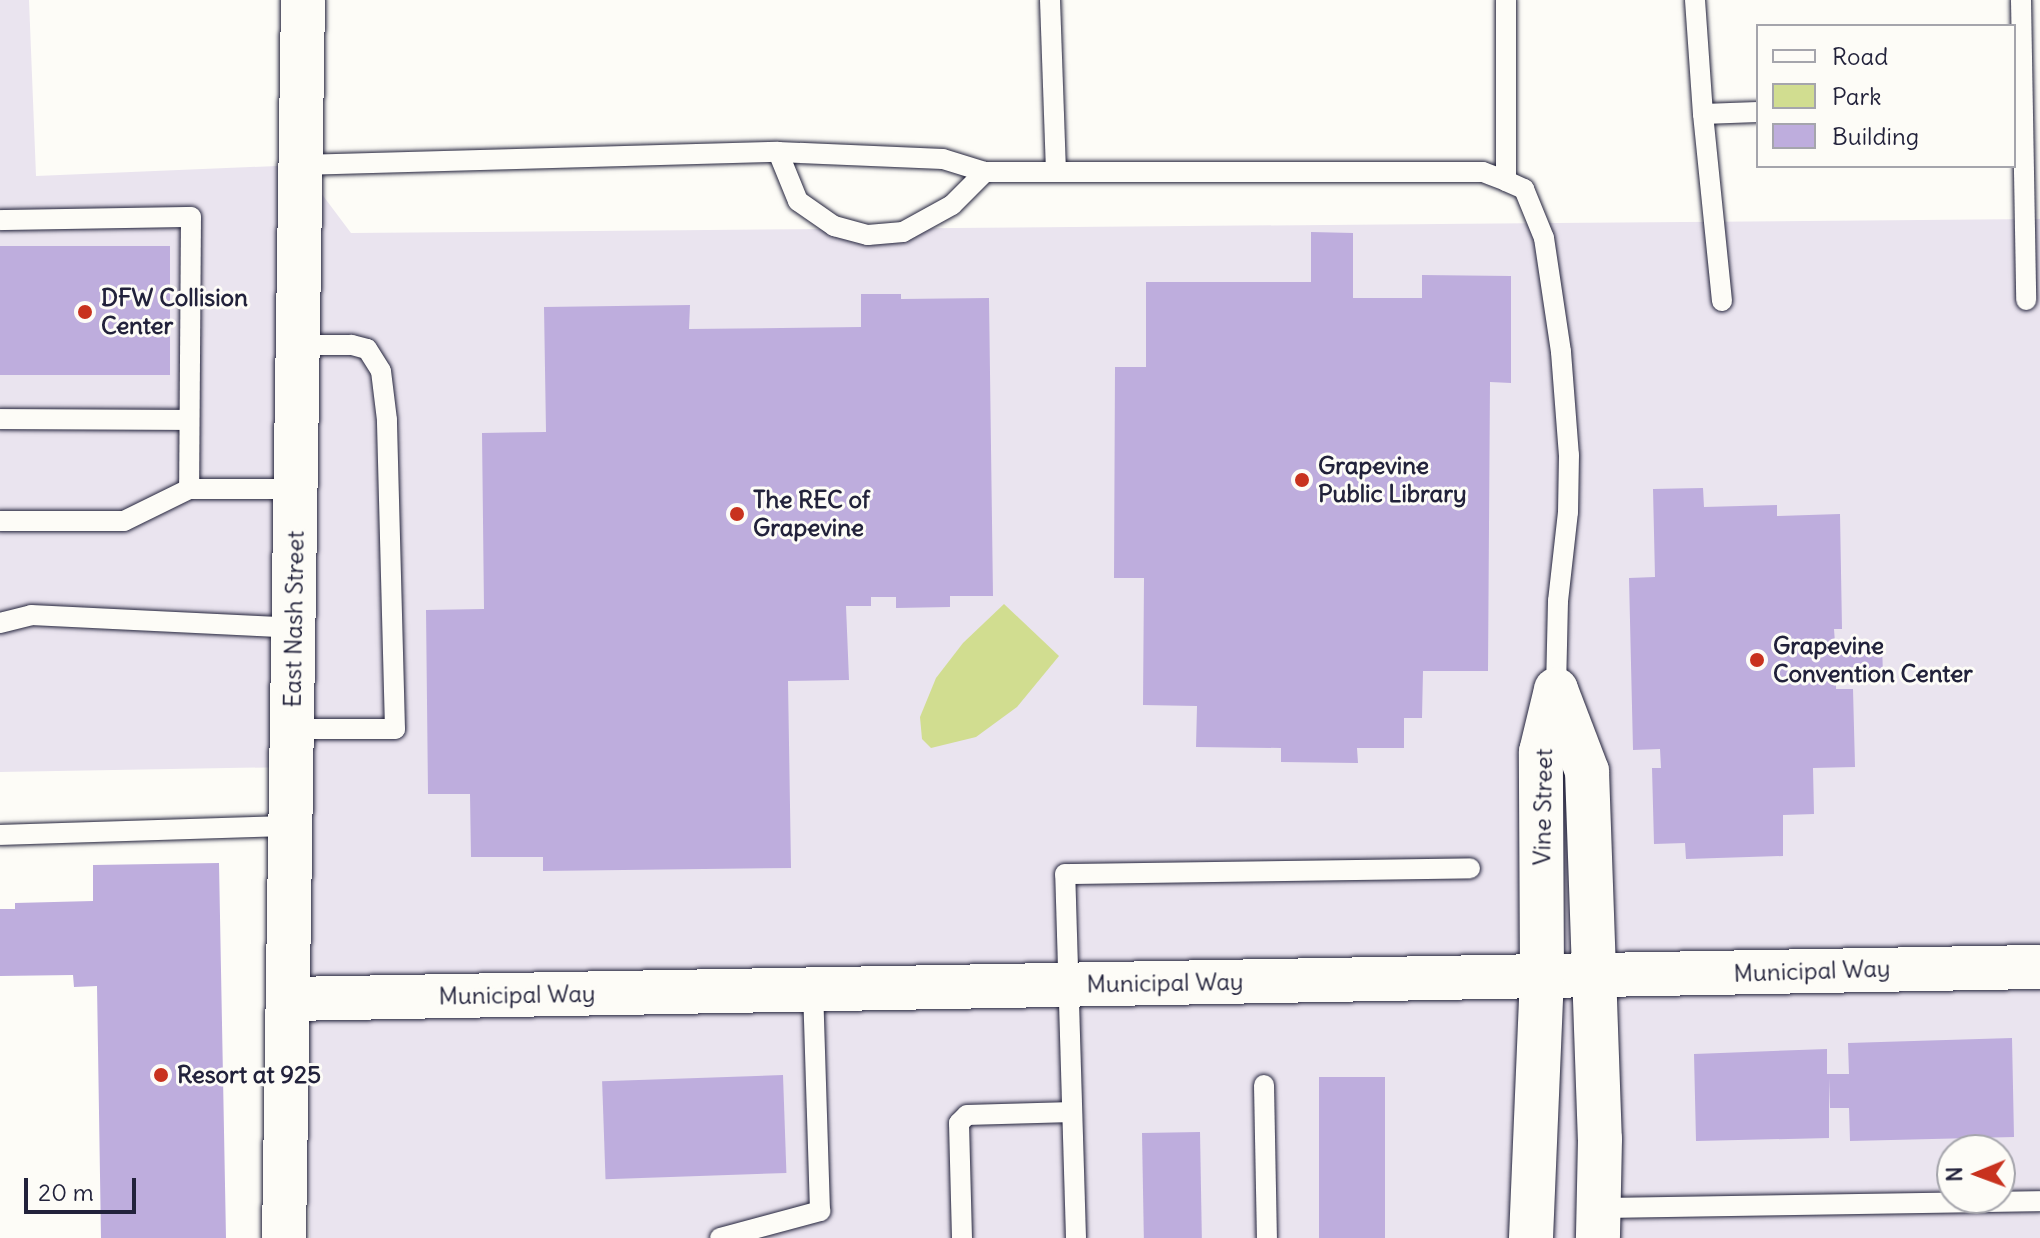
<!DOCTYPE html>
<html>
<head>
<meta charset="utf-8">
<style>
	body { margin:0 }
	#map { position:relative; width:2040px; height:1238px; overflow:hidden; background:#fdfcf7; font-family:Delius,sans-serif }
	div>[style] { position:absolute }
	.built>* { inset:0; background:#eae4ef }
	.green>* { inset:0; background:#d1dd90 }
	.building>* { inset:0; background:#beaddd; transform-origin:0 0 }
	.roads { filter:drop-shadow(0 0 2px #22223b) drop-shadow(0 0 2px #22223b) }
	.lane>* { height:20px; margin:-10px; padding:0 10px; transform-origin:10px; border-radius:10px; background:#fdfcf7 }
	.secondary>* { height:44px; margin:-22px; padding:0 22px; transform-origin:22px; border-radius:22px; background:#fdfcf7 }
	.dots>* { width:22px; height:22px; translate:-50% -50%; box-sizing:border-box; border:4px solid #fdfcf7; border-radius:50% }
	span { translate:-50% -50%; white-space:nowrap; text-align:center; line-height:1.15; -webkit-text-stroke:6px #fdfcf7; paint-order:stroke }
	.poi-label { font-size:24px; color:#22223b; font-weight:700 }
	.left { translate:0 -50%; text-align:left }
	.street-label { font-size:24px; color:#22223b }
	.legend { position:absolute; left:1756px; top:24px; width:260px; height:144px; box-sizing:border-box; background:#fdfcf7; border:2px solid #a5a5ac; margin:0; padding:10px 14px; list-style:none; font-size:24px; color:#22223b }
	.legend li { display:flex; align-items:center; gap:16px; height:40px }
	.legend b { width:40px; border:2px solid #a5a5ac }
	.north { position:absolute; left:1936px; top:1134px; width:80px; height:80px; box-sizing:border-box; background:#fdfcf7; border:2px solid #a5a5ac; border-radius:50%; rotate:269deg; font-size:22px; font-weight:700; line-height:32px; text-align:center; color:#22223b }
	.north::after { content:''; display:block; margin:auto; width:28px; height:36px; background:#c8321e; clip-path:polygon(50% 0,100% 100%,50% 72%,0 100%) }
	.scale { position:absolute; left:24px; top:1178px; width:112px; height:36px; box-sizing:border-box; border:4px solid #22223b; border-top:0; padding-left:10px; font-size:24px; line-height:28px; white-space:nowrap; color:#22223b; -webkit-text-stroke:6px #fdfcf7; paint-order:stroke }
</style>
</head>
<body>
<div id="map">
	<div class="built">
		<i style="clip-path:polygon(evenodd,0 0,29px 0,36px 176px,300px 165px,351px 233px,2040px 219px,2040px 1238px,310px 1238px,292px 767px,0 772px,0 0,1952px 1150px,2000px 1150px,2000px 1198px,1952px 1198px,1952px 1150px)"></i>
	</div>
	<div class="green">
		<i style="clip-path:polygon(1004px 604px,1059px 656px,1017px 707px,976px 737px,931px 748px,922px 739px,920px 717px,936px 678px,963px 643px)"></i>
	</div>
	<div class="building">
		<i style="clip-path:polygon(1311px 232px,1353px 233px,1353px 298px,1422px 298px,1422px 275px,1511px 276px,1511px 383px,1490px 382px,1488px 671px,1423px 671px,1422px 718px,1404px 718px,1404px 748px,1357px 748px,1358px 763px,1281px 762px,1281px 748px,1196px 747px,1197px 706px,1143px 705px,1144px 578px,1114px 578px,1115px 367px,1146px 367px,1146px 282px,1311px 282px)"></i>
		<i style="left:170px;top:246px;width:129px;height:170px;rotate:90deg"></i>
		<i style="clip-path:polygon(861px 294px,901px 294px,901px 299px,989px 298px,993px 596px,950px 596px,950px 607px,896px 608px,896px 597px,871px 597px,871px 606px,846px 606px,849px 680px,788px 681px,791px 868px,543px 871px,543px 857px,471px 857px,470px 794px,428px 794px,426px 610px,484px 609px,482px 433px,546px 432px,544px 307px,690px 305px,689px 329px,861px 327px)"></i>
		<i style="clip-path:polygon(1703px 488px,1704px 507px,1777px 505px,1777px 516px,1840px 514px,1842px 629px,1834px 629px,1835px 643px,1882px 641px,1883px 677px,1836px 678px,1836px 689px,1853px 689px,1855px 767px,1813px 768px,1814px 814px,1783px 815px,1783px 856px,1686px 859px,1685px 843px,1654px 844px,1652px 768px,1661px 768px,1660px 749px,1633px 750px,1629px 578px,1655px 577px,1653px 489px)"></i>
		<i style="clip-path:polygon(219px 863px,226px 1238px,101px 1238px,97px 986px,74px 987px,73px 975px,0 976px,0 909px,15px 909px,15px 903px,93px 901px,93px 865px)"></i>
		<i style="clip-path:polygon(2012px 1038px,2014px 1137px,1850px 1141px,1849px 1108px,1830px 1108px,1829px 1078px,1829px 1138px,1696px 1141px,1694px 1054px,1827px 1049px,1827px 1074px,1849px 1074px,1848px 1043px)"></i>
		<i style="left:783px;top:1075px;width:98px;height:181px;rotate:88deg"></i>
		<i style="left:1319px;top:1077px;width:66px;height:161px"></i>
		<i style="left:1200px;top:1132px;width:106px;height:58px;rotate:89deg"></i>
	</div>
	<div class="roads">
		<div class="lane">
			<i style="left:1050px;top:0;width:172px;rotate:88deg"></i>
			<i style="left:1695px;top:0;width:114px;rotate:86deg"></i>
			<i style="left:1703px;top:114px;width:55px;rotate:-2.1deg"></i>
			<i style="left:2021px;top:0;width:300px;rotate:89deg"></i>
			<i style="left:1703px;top:114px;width:188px;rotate:84.2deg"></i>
			<i style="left:778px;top:152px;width:53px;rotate:67.8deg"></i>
			<i style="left:798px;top:201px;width:44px;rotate:34.8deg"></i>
			<i style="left:834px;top:226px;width:35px;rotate:15deg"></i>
			<i style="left:868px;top:235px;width:35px;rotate:-5deg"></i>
			<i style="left:903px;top:232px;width:56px;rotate:-28.9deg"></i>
			<i style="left:952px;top:205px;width:47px;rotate:-45deg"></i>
			<i style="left:300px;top:165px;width:478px;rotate:-1.6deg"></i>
			<i style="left:778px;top:152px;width:165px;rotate:2.4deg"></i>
			<i style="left:943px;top:159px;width:44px;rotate:17.2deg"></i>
			<i style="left:985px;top:172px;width:498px"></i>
			<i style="left:1483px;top:172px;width:25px;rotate:21deg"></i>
			<i style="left:1506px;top:181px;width:20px;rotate:24deg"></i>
			<i style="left:1524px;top:189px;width:53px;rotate:67.8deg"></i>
			<i style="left:1544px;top:238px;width:115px;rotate:81.5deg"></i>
			<i style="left:1561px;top:352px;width:103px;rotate:85.6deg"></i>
			<i style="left:1569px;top:455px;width:57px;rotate:91deg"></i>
			<i style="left:1568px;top:512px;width:90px;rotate:96.4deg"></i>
			<i style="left:1558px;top:601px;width:89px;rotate:91.3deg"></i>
			<i style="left:1506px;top:181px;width:181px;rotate:-90deg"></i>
			<i style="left:0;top:220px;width:191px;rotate:-0.9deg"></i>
			<i style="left:191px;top:217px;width:272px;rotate:90.4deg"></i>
			<i style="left:189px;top:489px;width:107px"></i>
			<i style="left:0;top:419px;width:189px;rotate:0.3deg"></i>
			<i style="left:0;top:521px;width:124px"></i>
			<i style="left:124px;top:521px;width:72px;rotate:-26.2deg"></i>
			<i style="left:0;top:623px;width:32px;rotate:-14deg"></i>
			<i style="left:31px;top:615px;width:263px;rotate:2.8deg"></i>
			<i style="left:293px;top:729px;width:102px"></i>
			<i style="left:395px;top:729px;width:309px;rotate:-91.5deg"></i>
			<i style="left:387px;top:420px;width:49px;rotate:-97deg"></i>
			<i style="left:381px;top:371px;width:26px;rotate:-122deg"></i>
			<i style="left:367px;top:349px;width:16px;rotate:-165deg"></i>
			<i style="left:352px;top:345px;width:54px;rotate:180deg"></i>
			<i style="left:0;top:835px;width:292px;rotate:-1.8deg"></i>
			<i style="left:1264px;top:1085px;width:153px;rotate:88.9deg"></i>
			<i style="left:1598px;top:1208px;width:442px;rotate:-0.9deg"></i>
			<i style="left:720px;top:1238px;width:104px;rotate:-15.1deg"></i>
			<i style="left:820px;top:1211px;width:222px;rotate:-91.8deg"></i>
			<i style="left:962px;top:1238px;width:115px;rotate:-91.5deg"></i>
			<i style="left:959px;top:1123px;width:11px;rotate:-45deg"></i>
			<i style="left:967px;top:1115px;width:105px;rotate:-1.6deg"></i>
			<i style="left:1076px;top:1238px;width:364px;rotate:-91.7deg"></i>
			<i style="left:1065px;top:874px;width:405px;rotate:-0.8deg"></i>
		</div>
		<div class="secondary">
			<i style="left:1556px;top:690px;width:87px;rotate:69.1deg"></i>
			<i style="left:1587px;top:771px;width:368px;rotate:88deg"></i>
			<i style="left:1600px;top:1139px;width:99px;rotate:91.2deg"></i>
			<i style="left:289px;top:999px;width:1751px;rotate:-1.05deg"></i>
			<i style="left:284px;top:1238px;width:1238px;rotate:-89.12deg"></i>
			<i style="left:1531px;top:1238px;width:261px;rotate:-87.6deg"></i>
			<i style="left:1542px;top:977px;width:225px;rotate:-90.3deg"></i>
			<i style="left:1541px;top:752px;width:64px;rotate:-76.4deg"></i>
		</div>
	</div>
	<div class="dots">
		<i style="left:85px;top:312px;background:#c8321e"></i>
		<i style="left:1302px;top:480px;background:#c8321e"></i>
		<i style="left:737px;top:514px;background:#c8321e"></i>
		<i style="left:1757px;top:660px;background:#c8321e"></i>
		<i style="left:161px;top:1075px;background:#c8321e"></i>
	</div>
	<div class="poi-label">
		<span class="left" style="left:101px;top:312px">DFW Collision<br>Center</span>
		<span class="left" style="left:1318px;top:480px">Grapevine<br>Public Library</span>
		<span class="left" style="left:753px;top:514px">The REC of<br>Grapevine</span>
		<span class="left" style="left:1773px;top:660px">Grapevine<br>Convention Center</span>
		<span class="left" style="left:177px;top:1075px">Resort at 925</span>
	</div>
	<div class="street-label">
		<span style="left:294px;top:619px;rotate:-89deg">East Nash Street</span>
		<span style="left:1543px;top:807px;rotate:-89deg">Vine Street</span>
		<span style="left:1812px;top:971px;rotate:-2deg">Municipal Way</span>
		<span style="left:1165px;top:983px;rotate:-1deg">Municipal Way</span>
		<span style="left:517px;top:995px;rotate:-1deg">Municipal Way</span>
	</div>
	<ul class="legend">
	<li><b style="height:10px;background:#fdfcf7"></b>Road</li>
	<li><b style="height:22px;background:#d1dd90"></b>Park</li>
	<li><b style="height:22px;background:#beaddd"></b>Building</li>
	</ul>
	<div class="north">N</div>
	<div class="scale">20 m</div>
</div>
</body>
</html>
